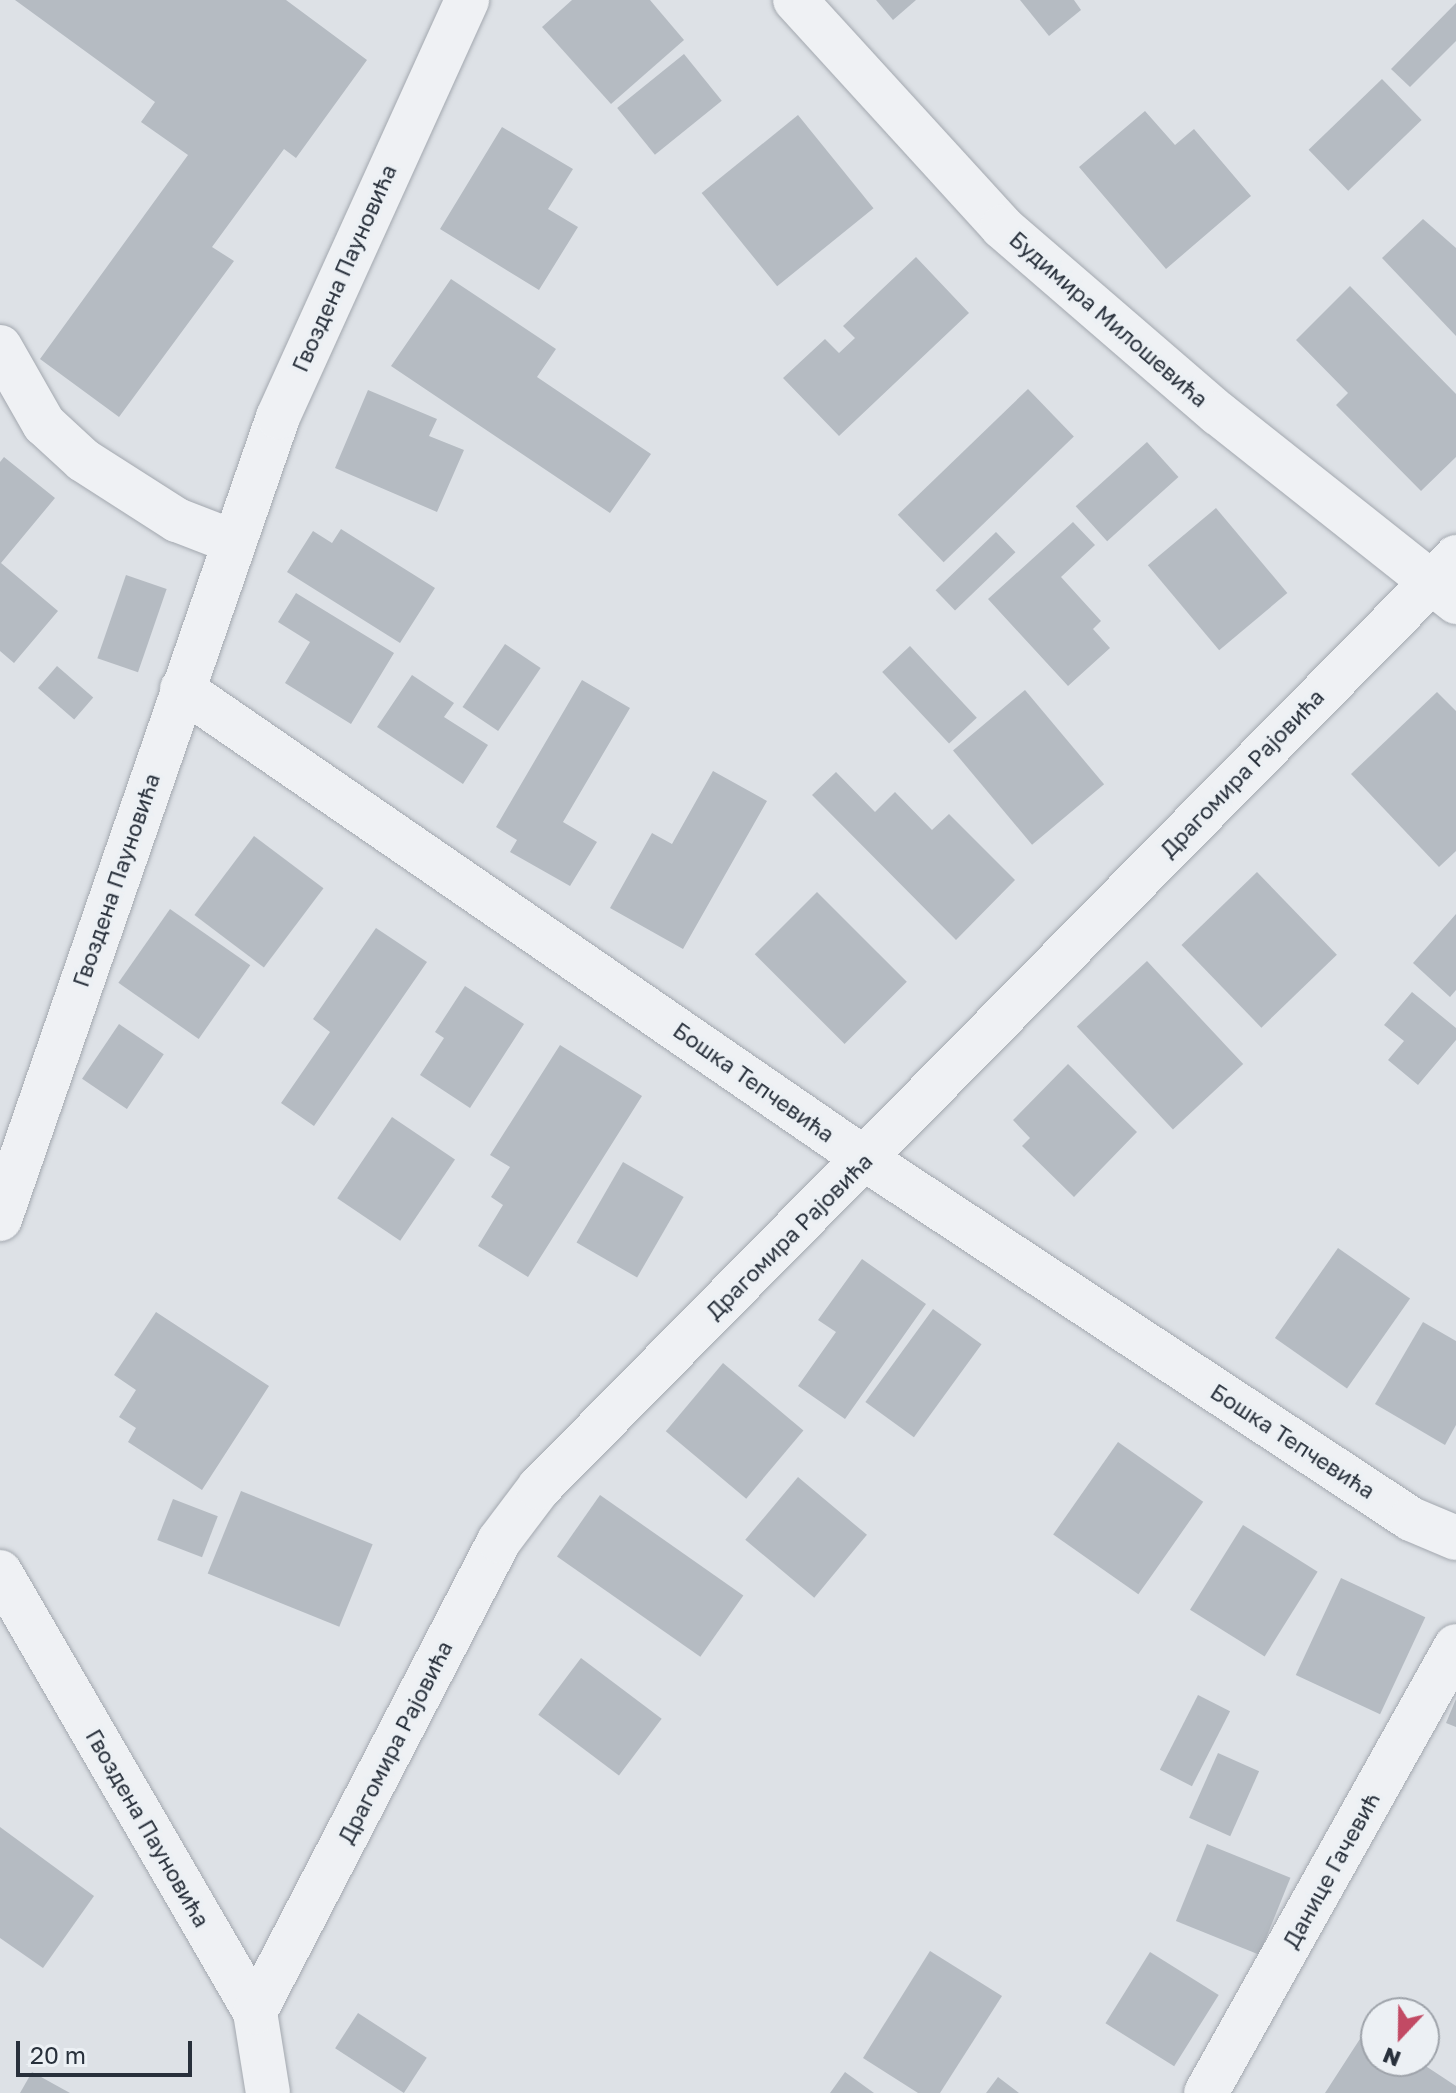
<!DOCTYPE html>
<html>
<head>
<meta charset="utf-8">
<style>
	body { margin:0 }
	#map { position:relative; width:1456px; height:2093px; overflow:hidden; background:#dde1e6; font-family:"Golos Text",sans-serif }
	div>[style] { position:absolute }
	.building>* { inset:0; background:#b5bbc2; transform-origin:0 0 }
	.roads { filter:drop-shadow(0 0 2px #a3a8af) drop-shadow(0 0 2px #a3a8af) }
	.minor>* { height:44px; margin:-22px; padding:0 22px; transform-origin:22px; border-radius:22px; background:#eff1f4 }
	span { translate:-50% -50%; white-space:nowrap; text-align:center; line-height:1.15; -webkit-text-stroke:7px #ecf0f4; paint-order:stroke }
	.street-label { font-size:22px; color:#28303b }
	.north { position:absolute; left:1360px; top:1997px; width:80px; height:80px; box-sizing:border-box; background:#ecf0f4; border:2px solid #9ea3aa; border-radius:50%; rotate:202deg; font-size:22px; font-weight:700; line-height:32px; text-align:center; color:#28303b }
	.north::after { content:''; display:block; margin:auto; width:28px; height:36px; background:#c24a64; clip-path:polygon(50% 0,100% 100%,50% 72%,0 100%) }
	.scale { position:absolute; left:16px; top:2041px; width:176px; height:36px; box-sizing:border-box; border:4px solid #28303b; border-top:0; padding-left:10px; font-size:24px; line-height:28px; white-space:nowrap; color:#28303b; -webkit-text-stroke:6px #ecf0f4; paint-order:stroke }
</style>
</head>
<body>
<div id="map">
	<div class="building">
		<i style="clip-path:polygon(15px 0,286px 0,367px 60px,296px 158px,284px 149px,212px 247px,234px 261px,119px 417px,40px 359px,188px 155px,141px 122px,155px 102px)"></i>
		<i style="clip-path:polygon(572px 0,650px 0,684px 40px,611px 104px,542px 27px)"></i>
		<i style="clip-path:polygon(876px 0,916px 0,893px 20px)"></i>
		<i style="clip-path:polygon(1020px 0,1074px 0,1081px 10px,1049px 36px)"></i>
		<i style="clip-path:polygon(1456px 3px,1456px 41px,1410px 87px,1391px 69px)"></i>
		<i style="left:684px;top:54px;width:60px;height:86px;rotate:51deg"></i>
		<i style="left:1382px;top:79px;width:57px;height:102px;rotate:46deg"></i>
		<i style="clip-path:polygon(1145px 111px,1175px 145px,1194px 129px,1251px 196px,1166px 269px,1079px 167px)"></i>
		<i style="left:798px;top:115px;width:120px;height:124px;rotate:51deg"></i>
		<i style="clip-path:polygon(502px 127px,573px 169px,548px 209px,578px 227px,539px 290px,440px 229px)"></i>
		<i style="clip-path:polygon(1423px 219px,1456px 248px,1456px 336px,1382px 258px)"></i>
		<i style="clip-path:polygon(916px 257px,969px 313px,839px 436px,783px 378px,825px 339px,839px 353px,855px 338px,843px 326px)"></i>
		<i style="clip-path:polygon(451px 279px,556px 349px,537px 377px,651px 454px,610px 513px,391px 366px)"></i>
		<i style="clip-path:polygon(1350px 286px,1456px 394px,1456px 457px,1421px 491px,1336px 405px,1348px 393px,1296px 340px)"></i>
		<i style="left:1028px;top:389px;width:66px;height:181px;rotate:46deg"></i>
		<i style="clip-path:polygon(368px 390px,437px 419px,429px 436px,464px 450px,437px 512px,335px 468px)"></i>
		<i style="left:1147px;top:442px;width:47px;height:96px;rotate:48deg"></i>
		<i style="clip-path:polygon(4px 457px,55px 498px,1px 563px,58px 611px,14px 663px,0 651px,0 462px)"></i>
		<i style="left:1216px;top:508px;width:111px;height:89px;rotate:50deg"></i>
		<i style="clip-path:polygon(1073px 522px,1095px 545px,1061px 577px,1101px 621px,1093px 629px,1110px 648px,1068px 686px,988px 599px)"></i>
		<i style="clip-path:polygon(341px 529px,435px 588px,400px 643px,287px 572px,313px 531px,332px 543px)"></i>
		<i style="left:996px;top:532px;width:28px;height:84px;rotate:46deg"></i>
		<i style="left:126px;top:575px;width:43px;height:88px;rotate:19deg"></i>
		<i style="clip-path:polygon(296px 593px,394px 653px,351px 724px,285px 683px,310px 642px,278px 622px)"></i>
		<i style="left:505px;top:644px;width:43px;height:76px;rotate:34deg"></i>
		<i style="left:910px;top:646px;width:98px;height:38px;rotate:47deg"></i>
		<i style="left:57px;top:666px;width:48px;height:29px;rotate:41deg"></i>
		<i style="clip-path:polygon(412px 675px,454px 703px,444px 717px,488px 745px,463px 784px,377px 727px)"></i>
		<i style="clip-path:polygon(582px 680px,630px 708px,563px 822px,597px 842px,570px 886px,510px 852px,517px 840px,496px 827px)"></i>
		<i style="left:1025px;top:690px;width:123px;height:94px;rotate:50deg"></i>
		<i style="clip-path:polygon(1437px 692px,1456px 711px,1456px 851px,1439px 867px,1351px 774px)"></i>
		<i style="clip-path:polygon(713px 771px,767px 801px,683px 949px,610px 908px,652px 833px,672px 844px)"></i>
		<i style="clip-path:polygon(836px 772px,875px 812px,895px 792px,932px 830px,949px 814px,1015px 880px,956px 940px,812px 795px)"></i>
		<i style="left:254px;top:836px;width:87px;height:99px;rotate:37deg"></i>
		<i style="left:1257px;top:872px;width:115px;height:105px;rotate:46deg"></i>
		<i style="left:817px;top:892px;width:127px;height:88px;rotate:45deg"></i>
		<i style="left:170px;top:909px;width:98px;height:90px;rotate:35deg"></i>
		<i style="clip-path:polygon(1456px 914px,1456px 990px,1450px 997px,1413px 963px)"></i>
		<i style="clip-path:polygon(376px 928px,427px 962px,314px 1126px,281px 1103px,330px 1032px,313px 1019px)"></i>
		<i style="left:1147px;top:961px;width:141px;height:96px;rotate:47deg"></i>
		<i style="clip-path:polygon(465px 986px,524px 1024px,470px 1108px,420px 1075px,444px 1038px,435px 1032px)"></i>
		<i style="clip-path:polygon(1412px 992px,1456px 1028px,1456px 1040px,1418px 1085px,1388px 1060px,1404px 1041px,1384px 1025px)"></i>
		<i style="left:119px;top:1024px;width:54px;height:66px;rotate:34deg"></i>
		<i style="clip-path:polygon(560px 1045px,642px 1096px,528px 1277px,478px 1246px,503px 1205px,491px 1197px,510px 1167px,490px 1155px)"></i>
		<i style="clip-path:polygon(1068px 1064px,1137px 1132px,1074px 1197px,1022px 1146px,1030px 1138px,1013px 1120px)"></i>
		<i style="left:392px;top:1117px;width:76px;height:98px;rotate:34deg"></i>
		<i style="left:623px;top:1162px;width:70px;height:93px;rotate:30deg"></i>
		<i style="left:1338px;top:1248px;width:88px;height:110px;rotate:35deg"></i>
		<i style="clip-path:polygon(862px 1259px,926px 1304px,845px 1419px,798px 1386px,836px 1332px,818px 1320px)"></i>
		<i style="left:933px;top:1309px;width:60px;height:115px;rotate:36deg"></i>
		<i style="clip-path:polygon(156px 1312px,269px 1386px,202px 1490px,128px 1442px,136px 1428px,119px 1417px,136px 1390px,114px 1375px)"></i>
		<i style="clip-path:polygon(1423px 1322px,1456px 1341px,1456px 1425px,1445px 1445px,1375px 1404px)"></i>
		<i style="left:723px;top:1363px;width:105px;height:89px;rotate:40deg"></i>
		<i style="left:1118px;top:1442px;width:104px;height:113px;rotate:35deg"></i>
		<i style="left:798px;top:1477px;width:90px;height:82px;rotate:40deg"></i>
		<i style="left:241px;top:1491px;width:142px;height:89px;rotate:22deg"></i>
		<i style="left:600px;top:1495px;width:175px;height:75px;rotate:35deg"></i>
		<i style="left:173px;top:1499px;width:48px;height:44px;rotate:21deg"></i>
		<i style="left:1243px;top:1525px;width:88px;height:100px;rotate:32deg"></i>
		<i style="left:1341px;top:1578px;width:93px;height:107px;rotate:25deg"></i>
		<i style="left:581px;top:1658px;width:101px;height:71px;rotate:37deg"></i>
		<i style="left:1198px;top:1695px;width:36px;height:84px;rotate:27deg"></i>
		<i style="clip-path:polygon(1456px 1699px,1456px 1727px,1446px 1723px)"></i>
		<i style="left:1218px;top:1753px;width:45px;height:71px;rotate:24deg"></i>
		<i style="clip-path:polygon(0 1827px,94px 1896px,43px 1968px,0 1938px)"></i>
		<i style="left:1207px;top:1844px;width:90px;height:83px;rotate:22deg"></i>
		<i style="clip-path:polygon(930px 1951px,1002px 1996px,940px 2093px,918px 2093px,863px 2058px)"></i>
		<i style="left:1150px;top:1952px;width:81px;height:84px;rotate:32deg"></i>
		<i style="left:358px;top:2013px;width:82px;height:42px;rotate:33deg"></i>
		<i style="clip-path:polygon(1367px 2028px,1376px 2034px,1376px 2061px,1418px 2061px,1456px 2086px,1456px 2093px,1325px 2093px)"></i>
		<i style="clip-path:polygon(32px 2072px,70px 2093px,20px 2093px)"></i>
		<i style="clip-path:polygon(845px 2072px,874px 2093px,830px 2093px)"></i>
		<i style="clip-path:polygon(998px 2077px,1019px 2093px,986px 2093px)"></i>
	</div>
	<div class="roads">
		<div class="minor">
			<i style="left:795px;top:0;width:307px;rotate:47.6deg"></i>
			<i style="left:1002px;top:227px;width:286px;rotate:40.8deg"></i>
			<i style="left:1219px;top:414px;width:303px;rotate:38.4deg"></i>
			<i style="left:0;top:347px;width:89px;rotate:60.3deg"></i>
			<i style="left:44px;top:424px;width:53px;rotate:42.7deg"></i>
			<i style="left:83px;top:460px;width:112px;rotate:32.6deg"></i>
			<i style="left:177px;top:520px;width:61px;rotate:21.1deg"></i>
			<i style="left:182px;top:689px;width:829px;rotate:34.53deg"></i>
			<i style="left:865px;top:1159px;width:654px;rotate:33.4deg"></i>
			<i style="left:1411px;top:1519px;width:49px;rotate:22.9deg"></i>
			<i style="left:0;top:1219px;width:849px;rotate:-70.88deg"></i>
			<i style="left:278px;top:417px;width:458px;rotate:-65.6deg"></i>
			<i style="left:0;top:1572px;width:509px;rotate:59.91deg"></i>
			<i style="left:255px;top:2012px;width:82px;rotate:80.9deg"></i>
			<i style="left:255px;top:2012px;width:530px;rotate:-62.61deg"></i>
			<i style="left:499px;top:1541px;width:66px;rotate:-53deg"></i>
			<i style="left:539px;top:1488px;width:1307px;rotate:-45.43deg"></i>
			<i style="left:1206px;top:2093px;width:512px;rotate:-60.78deg"></i>
		</div>
	</div>
	<div class="street-label">
		<span style="left:344px;top:268px;rotate:-66deg">Гвоздена Пауновића</span>
		<span style="left:1109px;top:319px;rotate:41deg">Будимира Милошевића</span>
		<span style="left:1242px;top:773px;rotate:-46deg">Драгомира Рајовића</span>
		<span style="left:116px;top:880px;rotate:-71deg">Гвоздена Пауновића</span>
		<span style="left:754px;top:1082px;rotate:35deg">Бошка Тепчевића</span>
		<span style="left:789px;top:1236px;rotate:-45deg">Драгомира Рајовића</span>
		<span style="left:1293px;top:1441px;rotate:33deg">Бошка Тепчевића</span>
		<span style="left:395px;top:1742px;rotate:-63deg">Драгомира Рајовића</span>
		<span style="left:148px;top:1828px;rotate:60deg">Гвоздена Пауновића</span>
		<span style="left:1331px;top:1870px;rotate:-61deg">Данице Гачевић</span>
	</div>
	<div class="north">N</div>
	<div class="scale">20 m</div>
</div>
</body>
</html>
